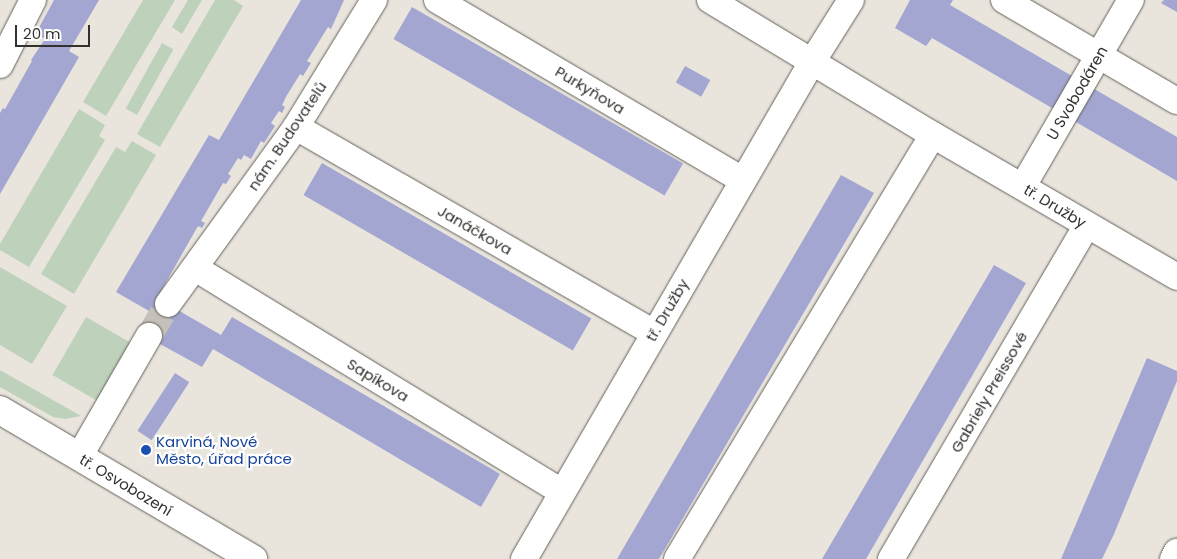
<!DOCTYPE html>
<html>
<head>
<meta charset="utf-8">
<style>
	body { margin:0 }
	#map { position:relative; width:1177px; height:559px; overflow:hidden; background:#e9e5dd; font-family:Poppins,sans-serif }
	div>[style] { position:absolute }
	.green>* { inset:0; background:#bed1bb; transform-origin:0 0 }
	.building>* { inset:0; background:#a2a6d0; transform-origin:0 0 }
	.street-tunnel>* { height:26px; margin-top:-13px; transform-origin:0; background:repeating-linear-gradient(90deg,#c5c1ba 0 26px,transparent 0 39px) }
	.roads { filter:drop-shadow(0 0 1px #65615a) drop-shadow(0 0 1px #65615a) }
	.street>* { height:26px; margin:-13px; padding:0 13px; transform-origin:13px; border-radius:13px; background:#fff }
	.secondary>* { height:28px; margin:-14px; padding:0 14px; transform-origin:14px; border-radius:14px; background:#fff }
	.dots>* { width:14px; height:14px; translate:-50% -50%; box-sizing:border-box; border:2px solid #fff; border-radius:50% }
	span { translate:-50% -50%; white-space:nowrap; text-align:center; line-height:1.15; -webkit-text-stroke:4.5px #fff; paint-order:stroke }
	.street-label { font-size:15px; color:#33312e }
	.transit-label { font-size:15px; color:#164399 }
	.left { translate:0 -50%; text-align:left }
	.scale { position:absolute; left:15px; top:25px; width:75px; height:22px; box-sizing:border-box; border:2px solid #33312e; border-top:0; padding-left:6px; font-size:15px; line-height:18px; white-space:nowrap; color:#33312e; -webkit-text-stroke:4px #fff; paint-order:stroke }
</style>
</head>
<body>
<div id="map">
	<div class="green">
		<i style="clip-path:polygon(143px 0,175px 0,106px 116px,83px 102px)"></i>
		<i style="clip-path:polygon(188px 0,202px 0,182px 34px,172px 27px)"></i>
		<i style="clip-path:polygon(215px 0,234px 0,243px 6px,160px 147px,137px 134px)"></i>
		<i style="left:162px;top:43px;width:13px;height:75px;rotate:29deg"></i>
		<i style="clip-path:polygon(79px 109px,105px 125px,99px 136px,105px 140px,29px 267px,0 250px,0 244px)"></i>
		<i style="clip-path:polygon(132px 141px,156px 155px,74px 294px,41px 274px,116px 147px,125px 152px)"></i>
		<i style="clip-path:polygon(0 267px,67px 306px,32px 364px,0 345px)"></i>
		<i style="left:86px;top:317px;width:53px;height:67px;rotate:30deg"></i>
		<i style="clip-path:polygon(0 370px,81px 416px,65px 419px,53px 417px,0 387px)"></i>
	</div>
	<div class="building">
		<i style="clip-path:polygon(54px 0,99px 0,69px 51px,79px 57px,0 194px,0 113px,3px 108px,5px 109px,32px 61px,31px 60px,45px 39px,36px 33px)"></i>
		<i style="clip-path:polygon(301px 0,344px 0,331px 29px,328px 27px,307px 61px,311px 63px,303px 76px,300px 74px,287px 95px,282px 105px,285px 107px,282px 113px,279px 111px,271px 123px,275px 126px,264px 143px,261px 141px,251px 159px,244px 155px,241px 160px,238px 158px,228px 174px,231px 176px,226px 184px,223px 183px,201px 221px,205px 223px,202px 228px,198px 226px,157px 298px,221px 335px,232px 317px,500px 474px,481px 507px,213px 349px,202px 367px,160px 344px,138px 330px,149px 311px,116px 292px,209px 135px,219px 140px)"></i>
		<i style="clip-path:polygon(910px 0,953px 0,950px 5px,1177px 137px,1177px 181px,932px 38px,926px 46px,895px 28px)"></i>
		<i style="clip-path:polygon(1164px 0,1177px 0,1177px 12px,1161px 3px)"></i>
		<i style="left:412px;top:7px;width:313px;height:37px;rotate:30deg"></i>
		<i style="left:685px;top:66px;width:29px;height:19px;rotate:29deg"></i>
		<i style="left:322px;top:163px;width:311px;height:37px;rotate:30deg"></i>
		<i style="clip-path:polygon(841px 175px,874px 193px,837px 256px,659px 559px,617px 559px)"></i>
		<i style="clip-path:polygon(994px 265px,1026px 283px,918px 469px,866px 559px,822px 559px)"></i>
		<i style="clip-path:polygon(1147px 358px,1177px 371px,1177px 381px,1114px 534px,1102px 559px,1061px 559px)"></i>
		<i style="left:175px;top:373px;width:17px;height:69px;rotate:33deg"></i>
	</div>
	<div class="street-tunnel">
		<i style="left:149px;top:336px;width:37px;rotate:-59deg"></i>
	</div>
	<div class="roads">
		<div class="street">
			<i style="left:437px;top:0;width:355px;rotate:30.5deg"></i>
			<i style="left:710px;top:0;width:261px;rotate:31.2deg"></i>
			<i style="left:933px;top:135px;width:282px;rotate:30.2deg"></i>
			<i style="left:1004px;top:0;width:200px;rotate:30.3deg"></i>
			<i style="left:0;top:65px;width:73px;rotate:-63.1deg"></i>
			<i style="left:296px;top:127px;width:413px;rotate:29.9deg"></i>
			<i style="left:1023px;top:186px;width:215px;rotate:-59.9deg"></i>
			<i style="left:195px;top:268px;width:429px;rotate:31.4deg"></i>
			<i style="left:168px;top:304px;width:218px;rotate:-54.1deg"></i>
			<i style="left:296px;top:127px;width:149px;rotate:-58.4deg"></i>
			<i style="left:79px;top:457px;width:140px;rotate:-60deg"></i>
			<i style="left:524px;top:559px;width:574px;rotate:-59.91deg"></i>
			<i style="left:812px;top:62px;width:73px;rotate:-57.8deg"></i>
			<i style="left:677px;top:559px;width:495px;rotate:-58.9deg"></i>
			<i style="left:891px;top:559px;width:387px;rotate:-59.6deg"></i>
		</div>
		<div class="secondary">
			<i style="left:0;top:410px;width:294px;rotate:30.5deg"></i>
			<i style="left:1174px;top:559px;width:7px;rotate:-63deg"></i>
		</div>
	</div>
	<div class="dots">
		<i style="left:146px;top:450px;background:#1a4fb4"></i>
	</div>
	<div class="street-label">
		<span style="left:590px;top:90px;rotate:31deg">Purkyňova</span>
		<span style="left:1077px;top:93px;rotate:-60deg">U Svobodáren</span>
		<span style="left:287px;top:136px;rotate:-56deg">nám. Budovatelů</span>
		<span style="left:1055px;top:206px;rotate:31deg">tř. Družby</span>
		<span style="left:475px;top:230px;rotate:30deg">Janáčkova</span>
		<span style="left:667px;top:310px;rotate:-60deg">tř. Družby</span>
		<span style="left:378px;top:380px;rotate:31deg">Sapíkova</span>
		<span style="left:989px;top:392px;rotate:-60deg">Gabriely Preissové</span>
		<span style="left:126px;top:485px;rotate:31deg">tř. Osvobození</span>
	</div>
	<div class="transit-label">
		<span class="left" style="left:156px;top:450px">Karviná, Nové<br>Město, úřad práce</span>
	</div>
	<div class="scale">20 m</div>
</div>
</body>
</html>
